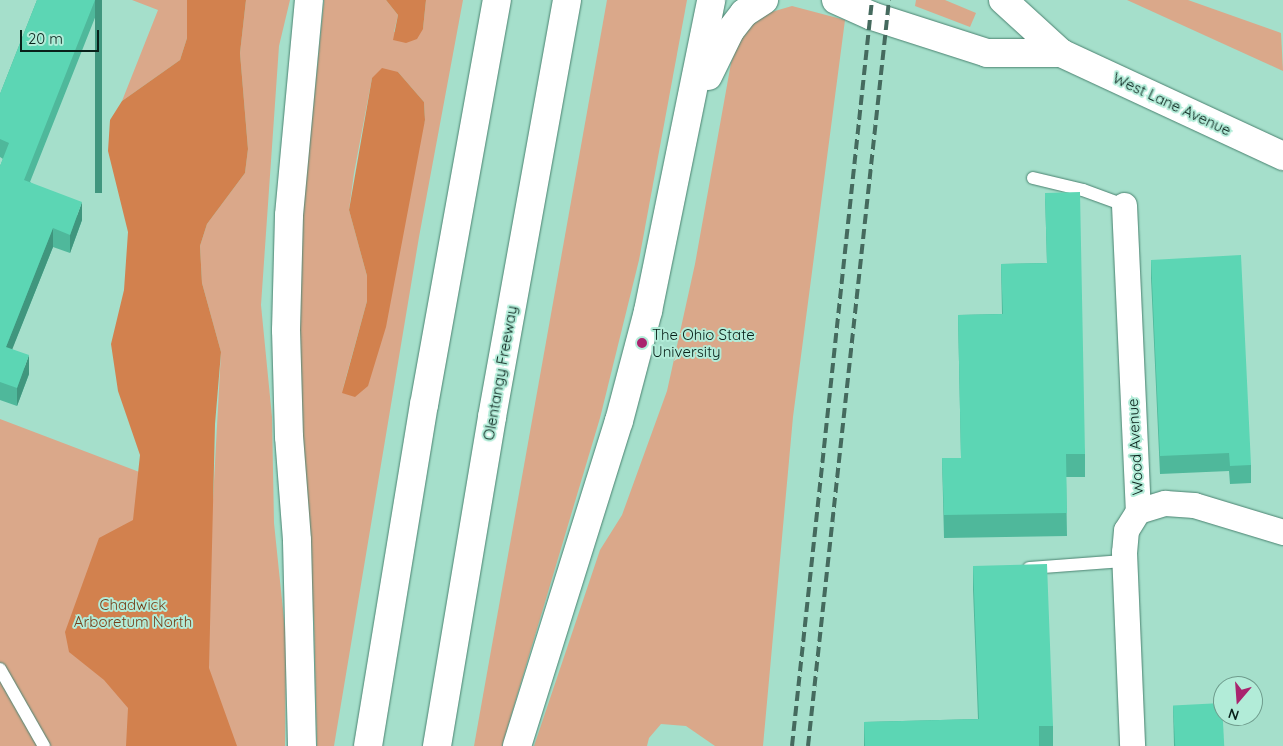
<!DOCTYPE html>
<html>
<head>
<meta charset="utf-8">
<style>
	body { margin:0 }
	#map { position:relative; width:1283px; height:746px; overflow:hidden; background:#a5dfcb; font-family:Quicksand,sans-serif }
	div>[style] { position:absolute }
	.green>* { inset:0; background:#daa88a }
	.forest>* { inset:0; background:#d2814e }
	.roads { filter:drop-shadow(0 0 1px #4a8270) drop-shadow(0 0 1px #4a8270) }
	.service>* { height:12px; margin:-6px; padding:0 6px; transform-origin:6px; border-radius:6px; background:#fff }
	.minor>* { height:25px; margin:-12.5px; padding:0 12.5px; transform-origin:12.5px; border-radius:12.5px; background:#fff }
	.primary>* { height:28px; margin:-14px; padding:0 14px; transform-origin:14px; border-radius:14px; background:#fff }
	.motorway>* { height:28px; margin:-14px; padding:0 14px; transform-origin:14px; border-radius:14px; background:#fff }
	.rail>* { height:4px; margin-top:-2px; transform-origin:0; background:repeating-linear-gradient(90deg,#456a5e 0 10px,transparent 0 15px) }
	.wall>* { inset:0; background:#4fb89b }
	.shaded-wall>* { inset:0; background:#40967e; transform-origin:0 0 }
	.building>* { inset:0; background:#5cd6b4; transform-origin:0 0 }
	.dots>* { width:14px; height:14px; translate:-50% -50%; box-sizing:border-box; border:2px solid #b2ecd8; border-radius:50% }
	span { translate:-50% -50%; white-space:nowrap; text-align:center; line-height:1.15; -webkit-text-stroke:4px #b2ecd8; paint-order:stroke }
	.street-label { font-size:15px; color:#09211a }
	.poi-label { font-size:15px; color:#09211a }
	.left { translate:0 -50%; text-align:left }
	.park-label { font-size:15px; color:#753e19 }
	.north { position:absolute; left:1213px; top:676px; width:50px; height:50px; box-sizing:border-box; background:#b2ecd8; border:1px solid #6e9b8c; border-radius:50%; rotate:198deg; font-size:14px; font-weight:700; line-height:20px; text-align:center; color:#09211a }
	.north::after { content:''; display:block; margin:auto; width:18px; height:22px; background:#a9246e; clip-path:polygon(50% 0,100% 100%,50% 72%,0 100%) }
	.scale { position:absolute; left:20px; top:30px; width:79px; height:22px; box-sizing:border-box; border:2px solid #09211a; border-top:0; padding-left:6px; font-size:15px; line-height:18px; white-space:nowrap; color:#09211a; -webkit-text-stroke:4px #b2ecd8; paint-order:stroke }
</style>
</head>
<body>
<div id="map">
	<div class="green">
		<i style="clip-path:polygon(132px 0,187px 0,187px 38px,180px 60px,122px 101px,158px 10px)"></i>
		<i style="clip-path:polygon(246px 0,290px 0,279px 46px,261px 305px,272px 417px,274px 523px,286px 639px,285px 746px,0 746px,0 419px,213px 500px,221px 352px,202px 283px,200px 246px,207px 224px,245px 173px,248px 149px,240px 53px)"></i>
		<i style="clip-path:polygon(evenodd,324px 0,386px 0,398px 15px,394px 32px,423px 29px,426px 0,463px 0,419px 237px,334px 746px,317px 746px,314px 623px,301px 435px,298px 329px,303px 207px,324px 0,398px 72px,424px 102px,425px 120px,342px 392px,367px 301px,367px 276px,349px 210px,354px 173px,372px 78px,398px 72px)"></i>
		<i style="clip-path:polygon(607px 0,687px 0,639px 260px,600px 418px,502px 746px,474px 746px)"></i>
		<i style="clip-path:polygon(916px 0,945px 0,976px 13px,970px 27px,915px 6px)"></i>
		<i style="clip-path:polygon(1127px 0,1188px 0,1281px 33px,1283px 71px)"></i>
		<i style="clip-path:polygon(792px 6px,845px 20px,793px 417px,763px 746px,715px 746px,686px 726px,661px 724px,649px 738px,647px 746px,534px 746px,600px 550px,622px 515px,667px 391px,695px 264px,731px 63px,738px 44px,752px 25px,768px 13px)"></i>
	</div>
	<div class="forest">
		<i style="clip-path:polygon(187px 0,246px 0,240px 53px,248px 149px,245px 173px,207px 224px,200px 246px,202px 283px,221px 352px,215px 424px,209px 668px,237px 746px,126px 746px,128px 708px,104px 680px,69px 652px,65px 632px,99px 538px,133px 520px,140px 455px,118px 391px,111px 344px,124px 290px,128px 232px,108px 151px,110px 120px,122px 101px,180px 60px,187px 38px)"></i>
		<i style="clip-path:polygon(386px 0,426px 0,423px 29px,417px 39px,406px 43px,393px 40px,398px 15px)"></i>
		<i style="clip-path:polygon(382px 68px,398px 72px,424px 102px,425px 120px,386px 327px,368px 386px,355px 397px,342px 393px,367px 301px,367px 276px,349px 210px,372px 78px)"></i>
	</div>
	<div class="roads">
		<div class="service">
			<i style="left:1033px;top:178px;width:51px;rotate:13.5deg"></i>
			<i style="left:1083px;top:190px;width:44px;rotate:20.1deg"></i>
			<i style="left:1029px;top:568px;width:95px;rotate:-4.2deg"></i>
			<i style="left:0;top:669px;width:89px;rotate:60.3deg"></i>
		</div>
		<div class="minor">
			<i style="left:1124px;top:205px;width:306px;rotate:87.4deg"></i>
			<i style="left:1138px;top:511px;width:22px;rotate:122deg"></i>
			<i style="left:1126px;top:530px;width:22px;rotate:95deg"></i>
			<i style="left:1124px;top:552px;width:194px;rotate:87.6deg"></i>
			<i style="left:1138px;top:511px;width:28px;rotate:-17deg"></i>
			<i style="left:1165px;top:503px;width:29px;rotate:4deg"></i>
			<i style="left:1194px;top:505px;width:93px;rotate:16.9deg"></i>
		</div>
		<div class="primary">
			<i style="left:836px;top:0;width:39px;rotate:24deg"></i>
			<i style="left:872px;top:16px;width:121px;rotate:17.8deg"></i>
			<i style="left:987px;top:53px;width:74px"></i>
			<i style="left:1003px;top:0;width:79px;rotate:42.4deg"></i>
			<i style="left:1061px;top:53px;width:245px;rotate:24.9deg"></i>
		</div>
		<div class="motorway">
			<i style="left:708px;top:76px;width:50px;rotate:-63.9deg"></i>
			<i style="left:730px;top:31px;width:23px;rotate:-52deg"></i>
			<i style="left:744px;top:13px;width:24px;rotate:-33deg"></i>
			<i style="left:302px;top:746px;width:206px;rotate:-91.4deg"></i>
			<i style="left:297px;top:540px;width:103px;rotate:-94.4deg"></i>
			<i style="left:289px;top:437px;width:107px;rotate:-91.6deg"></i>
			<i style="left:286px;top:330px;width:115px;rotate:-88.5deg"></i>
			<i style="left:289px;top:215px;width:216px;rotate:-84.7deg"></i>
			<i style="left:368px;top:746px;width:346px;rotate:-80.7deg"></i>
			<i style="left:424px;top:405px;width:412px;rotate:-79.8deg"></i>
			<i style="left:437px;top:746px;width:334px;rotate:-80.5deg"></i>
			<i style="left:492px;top:417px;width:424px;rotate:-79.8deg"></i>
			<i style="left:517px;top:746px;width:341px;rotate:-72.6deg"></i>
			<i style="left:619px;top:421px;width:114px;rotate:-75.2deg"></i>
			<i style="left:648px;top:311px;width:317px;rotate:-78.5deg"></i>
		</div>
	</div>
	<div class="rail">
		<i style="left:792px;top:746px;width:750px;rotate:-83.88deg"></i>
		<i style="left:808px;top:746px;width:750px;rotate:-83.8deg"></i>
	</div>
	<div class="wall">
		<i style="clip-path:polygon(37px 0,102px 0,30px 182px,82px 220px,70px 253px,53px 247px,12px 349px,29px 374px,17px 406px,0 400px,0 166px,3px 159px,0 157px,0 94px)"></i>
		<i style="clip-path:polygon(1045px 193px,1085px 454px,1085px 477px,1066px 477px,1067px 536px,944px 538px,942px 458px,961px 458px,958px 315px,1002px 314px,1001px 264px,1047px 263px)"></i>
		<i style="clip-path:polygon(1151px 260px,1251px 465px,1251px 483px,1230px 484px,1229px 471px,1160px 474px,1151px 278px)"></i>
		<i style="clip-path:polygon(973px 566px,1053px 726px,1053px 746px,864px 746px,864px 722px,978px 719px,973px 589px)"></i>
		<i style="clip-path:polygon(1173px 706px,1224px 746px,1174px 746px)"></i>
	</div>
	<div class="shaded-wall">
		<i style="left:95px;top:0;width:7px;height:193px"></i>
		<i style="clip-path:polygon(82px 202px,82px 220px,70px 253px,70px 235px)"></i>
		<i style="clip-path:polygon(53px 228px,53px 247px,6px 365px,6px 347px)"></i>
		<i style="clip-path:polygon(29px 355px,29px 374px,17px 406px,17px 388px)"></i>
	</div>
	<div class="building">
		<i style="clip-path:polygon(37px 0,95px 0,24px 180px,82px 202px,70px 235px,53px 228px,6px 347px,29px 355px,17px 388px,0 382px,0 166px,9px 143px,0 139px,0 94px)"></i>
		<i style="clip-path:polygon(1080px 192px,1085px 454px,1066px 454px,1067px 513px,944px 515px,942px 458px,961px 458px,958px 315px,1003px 314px,1001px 264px,1047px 263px,1045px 193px)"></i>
		<i style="clip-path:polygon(1241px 255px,1251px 465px,1230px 466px,1229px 453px,1160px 456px,1151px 260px)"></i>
		<i style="clip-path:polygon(1047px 564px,1053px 726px,1039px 726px,1039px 746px,865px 746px,864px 722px,979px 719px,973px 566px)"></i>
		<i style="left:1222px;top:703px;width:43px;height:49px;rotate:87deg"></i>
	</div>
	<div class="dots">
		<i style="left:642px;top:343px;background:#a9246e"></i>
	</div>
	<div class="street-label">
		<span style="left:1172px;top:104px;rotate:25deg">West Lane Avenue</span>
		<span style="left:500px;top:373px;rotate:-80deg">Olentangy Freeway</span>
		<span style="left:1135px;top:447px;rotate:-93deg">Wood Avenue</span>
	</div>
	<div class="poi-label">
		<span class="left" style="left:652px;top:343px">The Ohio State<br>University</span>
	</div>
	<div class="park-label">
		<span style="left:133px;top:613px">Chadwick<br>Arboretum North</span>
	</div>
	<div class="north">N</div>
	<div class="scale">20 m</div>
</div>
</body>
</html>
